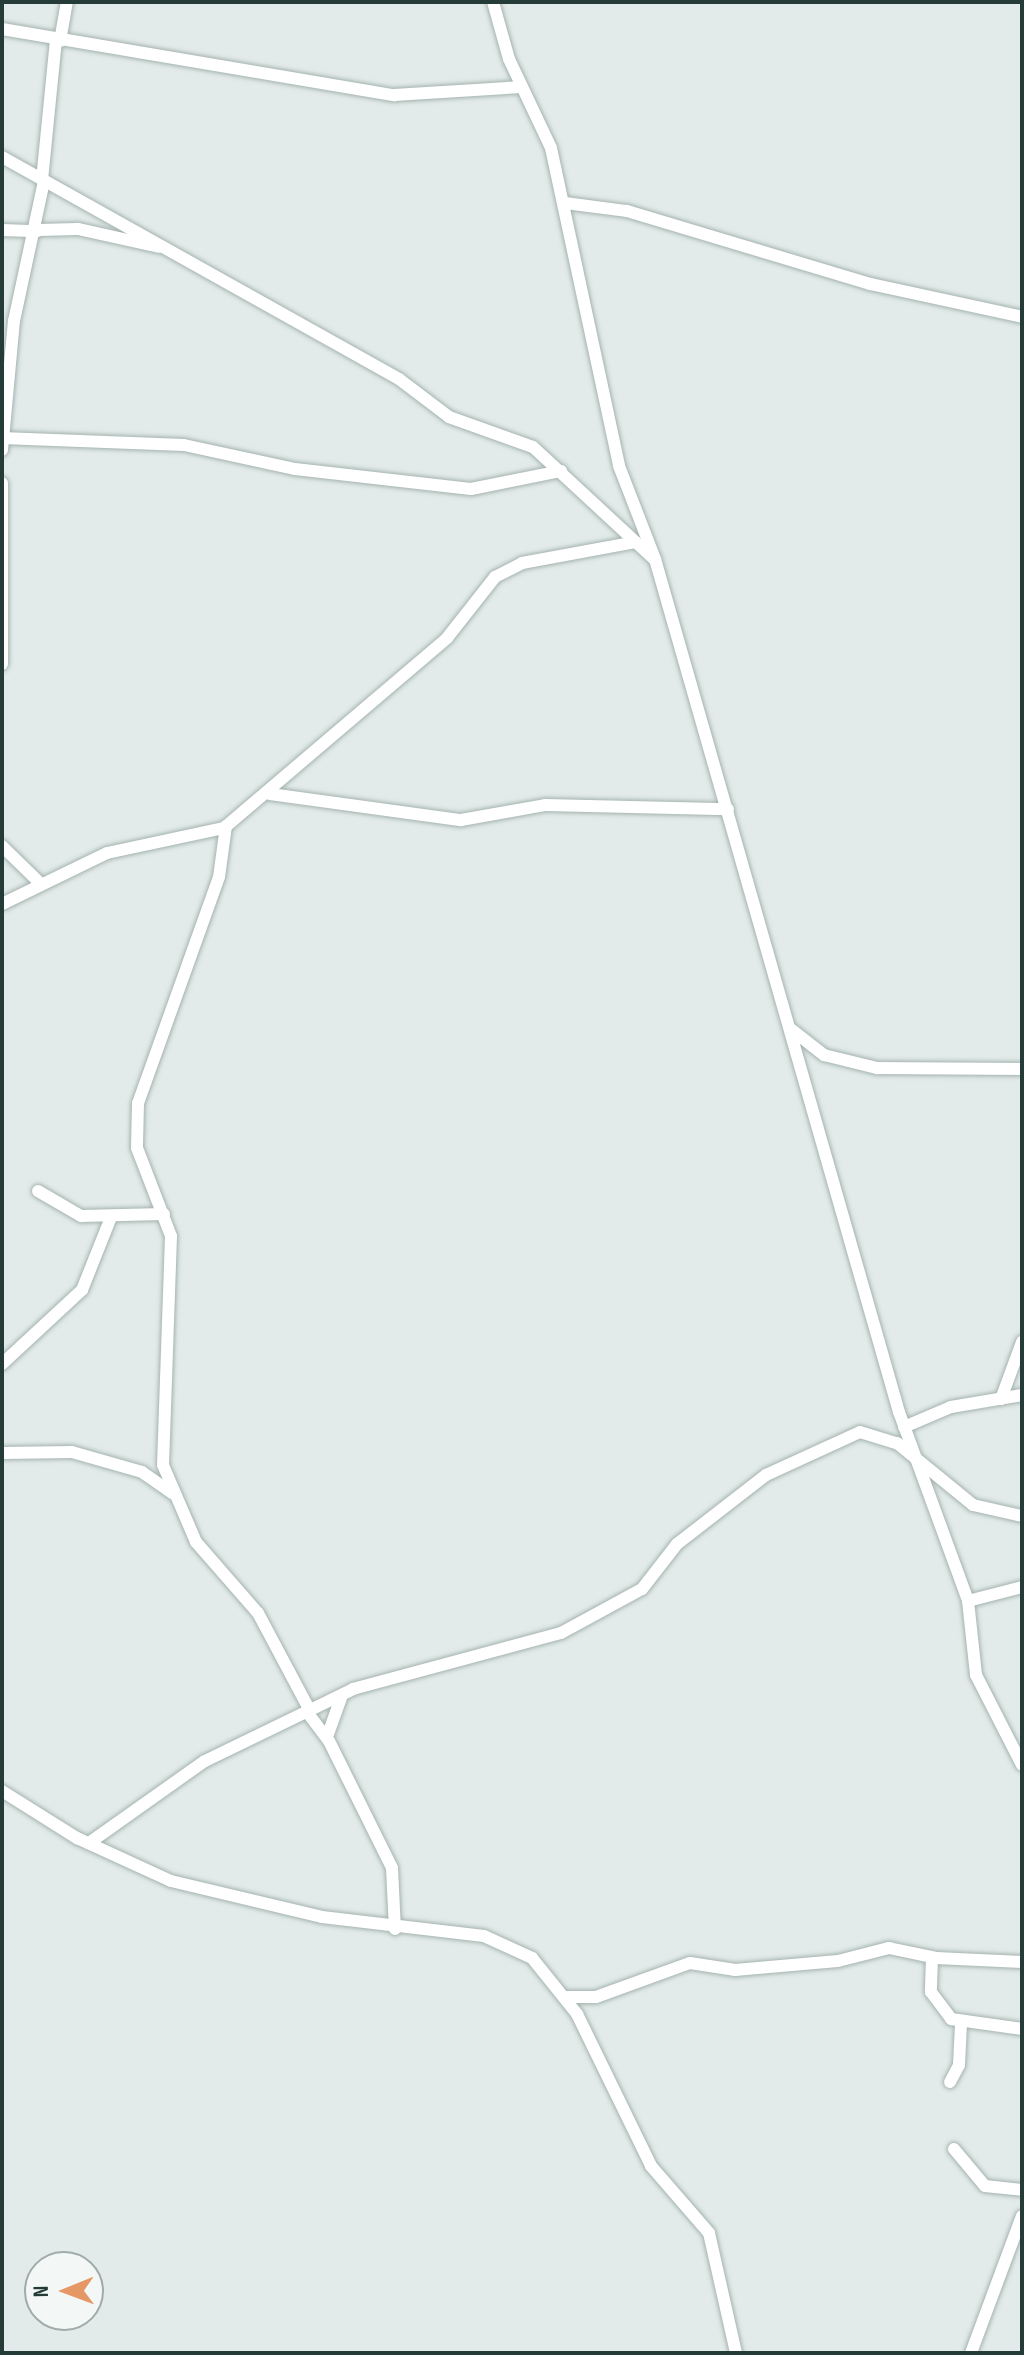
<!DOCTYPE html>
<html>
<head>
<meta charset="utf-8">
<style>
	body { margin:0 }
	#map { position:relative; width:1024px; height:2355px; overflow:hidden; background:#e2ebe9; font-family:"Sofia Sans Condensed",sans-serif }
	div>[style] { position:absolute }
	.roads { filter:drop-shadow(0 0 2px #a5b3b0) drop-shadow(0 0 2px #a5b3b0) }
	.minor>* { height:12px; margin:-6px; padding:0 6px; transform-origin:6px; border-radius:6px; background:#fff }
	span { translate:-50% -50%; white-space:nowrap; text-align:center; line-height:1.15; -webkit-text-stroke:6px #f3f8f6; paint-order:stroke }
	.frame { position:absolute; inset:0; border:4px solid #243b38; pointer-events:none }
	.north { position:absolute; left:24px; top:2251px; width:80px; height:80px; box-sizing:border-box; background:#f3f8f6; border:2px solid #a0acaa; border-radius:50%; rotate:269deg; font-size:22px; font-weight:700; line-height:32px; text-align:center; color:#243b38 }
	.north::after { content:''; display:block; margin:auto; width:28px; height:36px; background:#e59866; clip-path:polygon(50% 0,100% 100%,50% 72%,0 100%) }
</style>
</head>
<body>
<div id="map">
	<div class="roads">
		<div class="minor">
			<i style="left:493px;top:2px;width:59px;rotate:74.3deg"></i>
			<i style="left:509px;top:59px;width:98px;rotate:64.7deg"></i>
			<i style="left:551px;top:148px;width:325px;rotate:77.9deg"></i>
			<i style="left:619px;top:466px;width:100px;rotate:68.8deg"></i>
			<i style="left:655px;top:559px;width:887px;rotate:74.04deg"></i>
			<i style="left:899px;top:1412px;width:201px;rotate:69.9deg"></i>
			<i style="left:968px;top:1601px;width:74px;rotate:83.8deg"></i>
			<i style="left:976px;top:1675px;width:101px;rotate:62.9deg"></i>
			<i style="left:2px;top:29px;width:398px;rotate:9.6deg"></i>
			<i style="left:394px;top:95px;width:127px;rotate:-3.6deg"></i>
			<i style="left:60px;top:41px;width:40px;rotate:-80deg"></i>
			<i style="left:2px;top:157px;width:455px;rotate:29.2deg"></i>
			<i style="left:399px;top:379px;width:63px;rotate:37.2deg"></i>
			<i style="left:449px;top:417px;width:89px;rotate:19.7deg"></i>
			<i style="left:533px;top:447px;width:165px;rotate:42.8deg"></i>
			<i style="left:42px;top:180px;width:141px;rotate:-84.3deg"></i>
			<i style="left:565px;top:203px;width:63px;rotate:7.4deg"></i>
			<i style="left:627px;top:211px;width:254px;rotate:16.7deg"></i>
			<i style="left:870px;top:284px;width:156px;rotate:12.2deg"></i>
			<i style="left:2px;top:230px;width:35px;rotate:2deg"></i>
			<i style="left:38px;top:230px;width:40px;rotate:-1.4deg"></i>
			<i style="left:78px;top:229px;width:83px;rotate:12.5deg"></i>
			<i style="left:2px;top:438px;width:182px;rotate:2.2deg"></i>
			<i style="left:184px;top:445px;width:114px;rotate:12.2deg"></i>
			<i style="left:295px;top:469px;width:177px;rotate:6.5deg"></i>
			<i style="left:471px;top:489px;width:92px;rotate:-11.3deg"></i>
			<i style="left:2px;top:450px;width:130px;rotate:-84.7deg"></i>
			<i style="left:14px;top:321px;width:143px;rotate:-77.9deg"></i>
			<i style="left:2px;top:483px;width:181px;rotate:90deg"></i>
			<i style="left:270px;top:794px;width:193px;rotate:7.8deg"></i>
			<i style="left:461px;top:820px;width:85px;rotate:-10.1deg"></i>
			<i style="left:545px;top:805px;width:183px;rotate:1.3deg"></i>
			<i style="left:226px;top:826px;width:51px;rotate:97.8deg"></i>
			<i style="left:219px;top:877px;width:240px;rotate:109.7deg"></i>
			<i style="left:138px;top:1103px;width:45px;rotate:91.3deg"></i>
			<i style="left:137px;top:1148px;width:94px;rotate:68.9deg"></i>
			<i style="left:171px;top:1236px;width:229px;rotate:92deg"></i>
			<i style="left:163px;top:1465px;width:84px;rotate:66.8deg"></i>
			<i style="left:196px;top:1542px;width:94px;rotate:48.9deg"></i>
			<i style="left:258px;top:1613px;width:111px;rotate:62deg"></i>
			<i style="left:2px;top:846px;width:54px;rotate:44.3deg"></i>
			<i style="left:2px;top:904px;width:117px;rotate:-25.9deg"></i>
			<i style="left:107px;top:853px;width:120px;rotate:-12.1deg"></i>
			<i style="left:224px;top:828px;width:293px;rotate:-40.4deg"></i>
			<i style="left:447px;top:638px;width:78px;rotate:-51.8deg"></i>
			<i style="left:495px;top:577px;width:30px;rotate:-27deg"></i>
			<i style="left:522px;top:563px;width:115px;rotate:-10.5deg"></i>
			<i style="left:792px;top:1030px;width:41px;rotate:38deg"></i>
			<i style="left:824px;top:1055px;width:55px;rotate:13.8deg"></i>
			<i style="left:877px;top:1068px;width:145px;rotate:0.4deg"></i>
			<i style="left:38px;top:1191px;width:50px;rotate:30.2deg"></i>
			<i style="left:81px;top:1216px;width:83px;rotate:-1.4deg"></i>
			<i style="left:2px;top:1364px;width:109px;rotate:-42.8deg"></i>
			<i style="left:82px;top:1290px;width:79px;rotate:-68.3deg"></i>
			<i style="left:1001px;top:1399px;width:61px;rotate:-69.8deg"></i>
			<i style="left:904px;top:1427px;width:51px;rotate:-23.1deg"></i>
			<i style="left:951px;top:1407px;width:72px;rotate:-9.6deg"></i>
			<i style="left:2px;top:1453px;width:70px;rotate:-0.8deg"></i>
			<i style="left:72px;top:1452px;width:73px;rotate:15.9deg"></i>
			<i style="left:142px;top:1472px;width:37px;rotate:35deg"></i>
			<i style="left:968px;top:1601px;width:56px;rotate:-14.5deg"></i>
			<i style="left:307px;top:1712px;width:36px;rotate:53deg"></i>
			<i style="left:329px;top:1741px;width:142px;rotate:63.6deg"></i>
			<i style="left:392px;top:1868px;width:61px;rotate:87.2deg"></i>
			<i style="left:327px;top:1737px;width:45px;rotate:-70.3deg"></i>
			<i style="left:2px;top:1791px;width:89px;rotate:32.1deg"></i>
			<i style="left:77px;top:1838px;width:103px;rotate:24.6deg"></i>
			<i style="left:171px;top:1881px;width:155px;rotate:13.4deg"></i>
			<i style="left:322px;top:1917px;width:163px;rotate:6.7deg"></i>
			<i style="left:484px;top:1936px;width:53px;rotate:24.6deg"></i>
			<i style="left:532px;top:1958px;width:72px;rotate:51.2deg"></i>
			<i style="left:577px;top:2014px;width:169px;rotate:64deg"></i>
			<i style="left:651px;top:2166px;width:89px;rotate:49.1deg"></i>
			<i style="left:709px;top:2233px;width:123px;rotate:77.3deg"></i>
			<i style="left:89px;top:1843px;width:142px;rotate:-35.3deg"></i>
			<i style="left:205px;top:1761px;width:165px;rotate:-25.9deg"></i>
			<i style="left:353px;top:1689px;width:215px;rotate:-15.1deg"></i>
			<i style="left:561px;top:1633px;width:92px;rotate:-28.5deg"></i>
			<i style="left:642px;top:1589px;width:57px;rotate:-52.1deg"></i>
			<i style="left:677px;top:1544px;width:113px;rotate:-37.8deg"></i>
			<i style="left:766px;top:1475px;width:103px;rotate:-24.6deg"></i>
			<i style="left:860px;top:1432px;width:39px;rotate:17deg"></i>
			<i style="left:897px;top:1443px;width:98px;rotate:39.2deg"></i>
			<i style="left:973px;top:1505px;width:50px;rotate:12.7deg"></i>
			<i style="left:932px;top:1958px;width:34px;rotate:92deg"></i>
			<i style="left:931px;top:1992px;width:34px;rotate:53deg"></i>
			<i style="left:951px;top:2019px;width:72px;rotate:8deg"></i>
			<i style="left:566px;top:1997px;width:30px"></i>
			<i style="left:596px;top:1997px;width:100px;rotate:-19.9deg"></i>
			<i style="left:690px;top:1963px;width:46px;rotate:8.8deg"></i>
			<i style="left:735px;top:1970px;width:103px;rotate:-5deg"></i>
			<i style="left:838px;top:1961px;width:53px;rotate:-14.3deg"></i>
			<i style="left:889px;top:1948px;width:48px;rotate:12deg"></i>
			<i style="left:936px;top:1958px;width:86px;rotate:2.7deg"></i>
			<i style="left:950px;top:2082px;width:19px;rotate:-62deg"></i>
			<i style="left:959px;top:2065px;width:41px;rotate:-87.2deg"></i>
			<i style="left:954px;top:2149px;width:48px;rotate:50deg"></i>
			<i style="left:985px;top:2186px;width:37px;rotate:6deg"></i>
			<i style="left:971px;top:2353px;width:146px;rotate:-69.6deg"></i>
		</div>
	</div>
	<div class="frame"></div>
	<div class="north">N</div>
</div>
</body>
</html>
